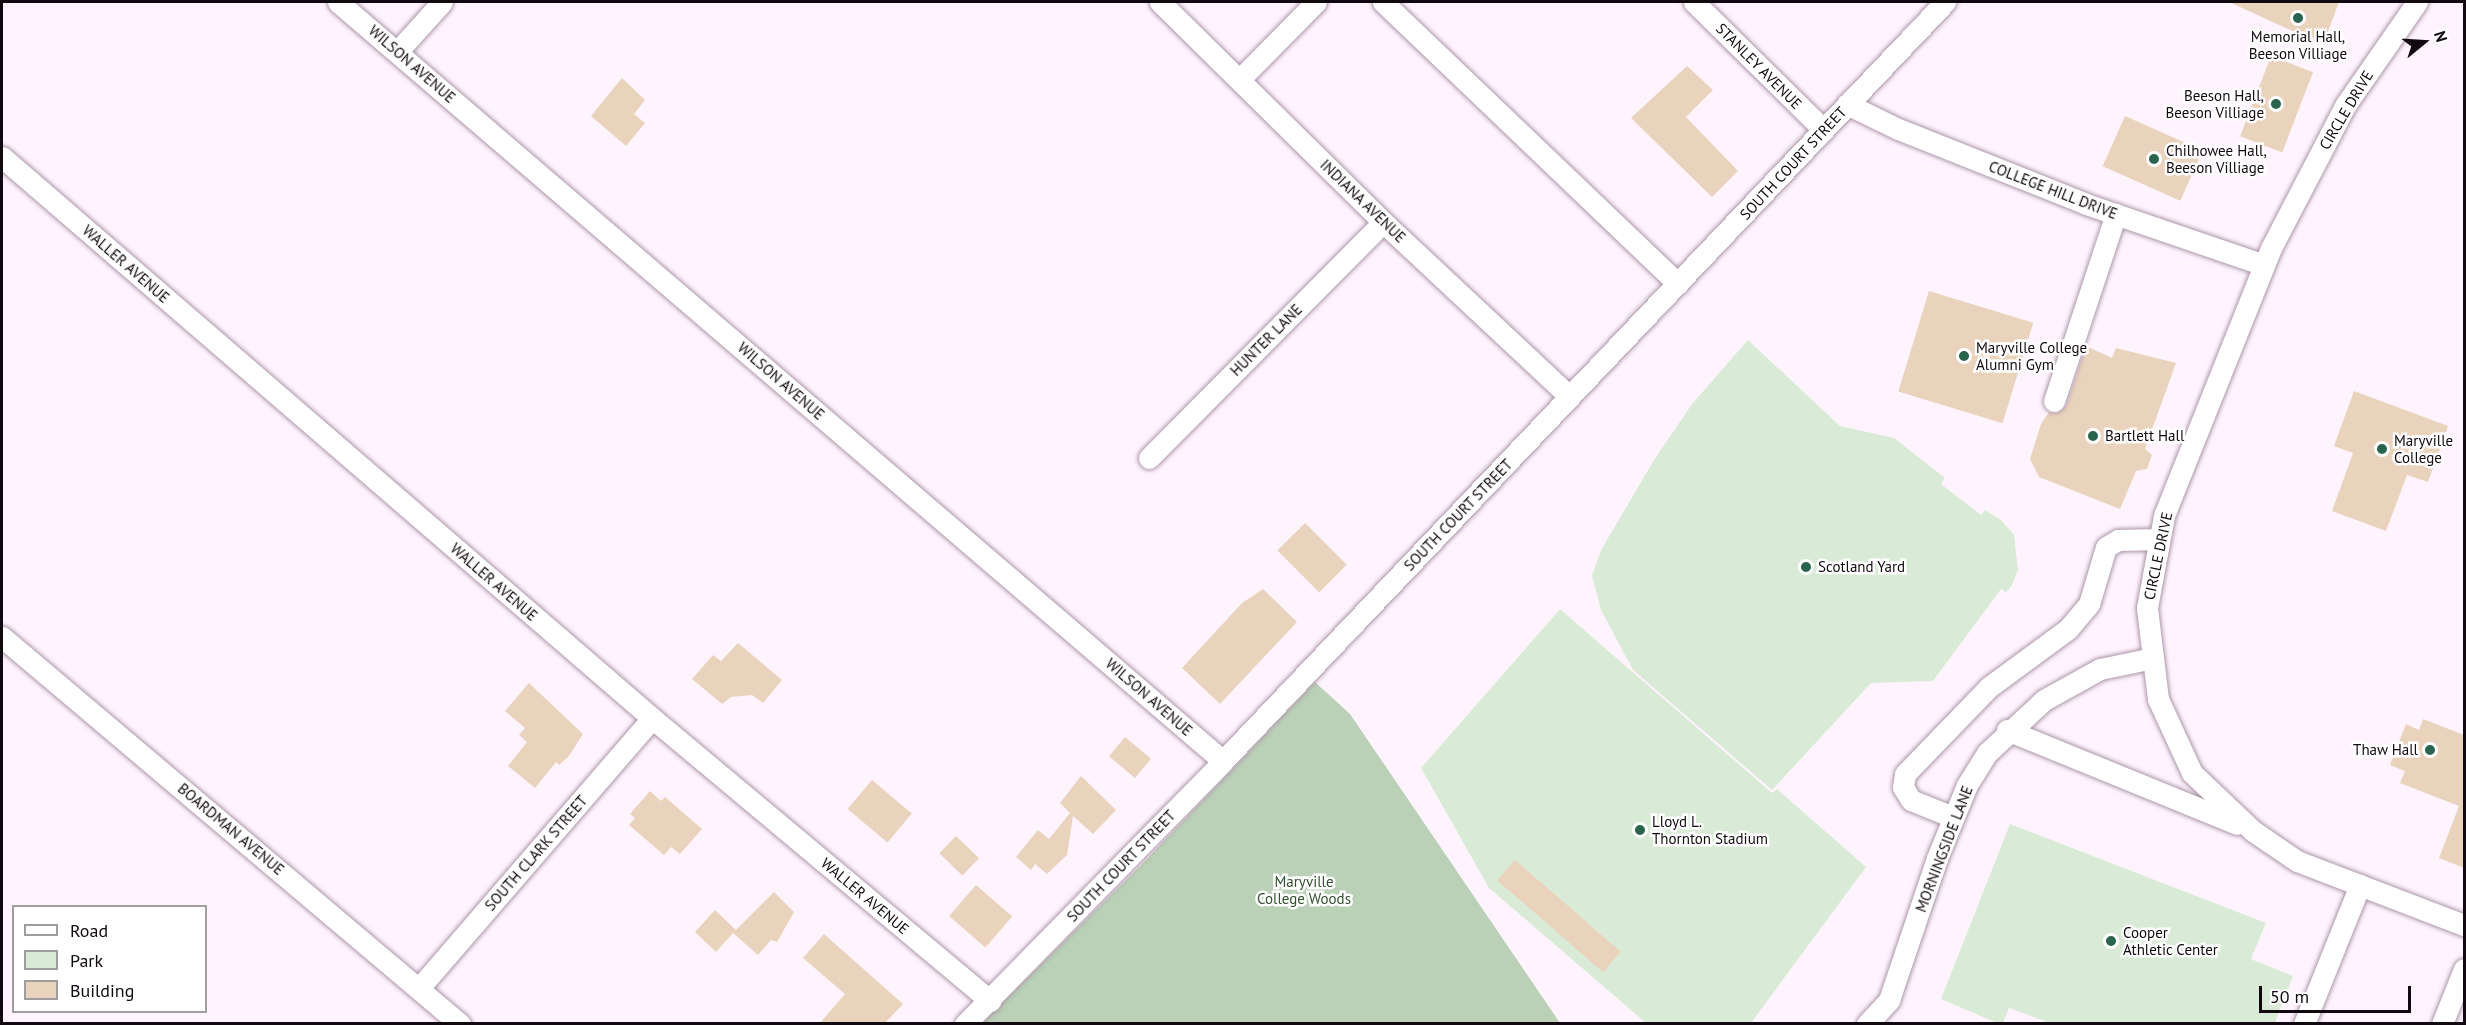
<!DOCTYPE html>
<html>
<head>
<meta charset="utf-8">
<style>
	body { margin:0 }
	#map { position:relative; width:2466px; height:1025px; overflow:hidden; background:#fff4fd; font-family:"PT Sans",sans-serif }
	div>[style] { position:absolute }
	.green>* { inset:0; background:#d9ebd6 }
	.forest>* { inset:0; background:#bad0b7 }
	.building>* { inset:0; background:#ead3bc; transform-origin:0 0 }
	.roads { filter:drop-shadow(0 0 2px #ad96ab) drop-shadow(0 0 2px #ad96ab) }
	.minor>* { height:21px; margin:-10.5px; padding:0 10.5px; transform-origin:10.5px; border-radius:10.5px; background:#fff }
	.dots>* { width:16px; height:16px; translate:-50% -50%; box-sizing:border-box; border:3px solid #fff; border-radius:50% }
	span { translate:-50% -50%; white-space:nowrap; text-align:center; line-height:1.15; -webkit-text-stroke:5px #fff; paint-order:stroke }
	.poi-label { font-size:15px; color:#110910 }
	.right { translate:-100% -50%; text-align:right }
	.left { translate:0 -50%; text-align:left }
	.street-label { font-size:15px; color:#110910 }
	.park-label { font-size:15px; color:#31522e }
	.frame { position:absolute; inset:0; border:3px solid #110910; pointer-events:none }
	.legend { position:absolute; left:12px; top:905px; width:195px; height:108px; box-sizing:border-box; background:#fff; border:2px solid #a09d9f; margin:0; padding:8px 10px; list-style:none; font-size:18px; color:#110910 }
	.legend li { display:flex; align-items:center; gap:12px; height:30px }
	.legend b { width:30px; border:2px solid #a09d9f }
	.north { position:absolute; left:2394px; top:12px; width:60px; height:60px; -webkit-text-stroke:4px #fff; paint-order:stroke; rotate:72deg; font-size:16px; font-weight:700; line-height:24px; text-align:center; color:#110910 }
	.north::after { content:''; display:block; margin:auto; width:21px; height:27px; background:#110910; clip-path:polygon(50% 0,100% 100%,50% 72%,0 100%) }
	.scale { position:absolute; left:2259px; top:986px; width:152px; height:27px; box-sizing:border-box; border:3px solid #110910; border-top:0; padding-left:8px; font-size:18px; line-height:21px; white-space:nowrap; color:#110910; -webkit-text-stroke:4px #fff; paint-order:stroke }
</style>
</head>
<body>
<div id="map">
	<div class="green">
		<i style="clip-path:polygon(1748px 340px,1840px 426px,1894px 438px,1945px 478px,1941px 484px,1981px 515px,1985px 510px,2001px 520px,2014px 535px,2018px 570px,2011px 587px,2006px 592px,2001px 589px,1933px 681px,1871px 683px,1772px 790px,1633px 670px,1601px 610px,1592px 576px,1601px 550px,1654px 460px,1692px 404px)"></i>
		<i style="clip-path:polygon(1560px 609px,1772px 793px,1777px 789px,1866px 867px,1751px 1023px,1646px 1023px,1489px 888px,1421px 768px)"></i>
		<i style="clip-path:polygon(2010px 824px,2266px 923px,2251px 959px,2293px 976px,2275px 1023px,2050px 1023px,2009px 1008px,2003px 1023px,1997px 1023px,1941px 999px)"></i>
	</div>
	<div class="forest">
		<i style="clip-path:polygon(1315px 682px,1350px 714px,1560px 1023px,981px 1024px,1144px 862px)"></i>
	</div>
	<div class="building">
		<i style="clip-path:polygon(2229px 2px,2339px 2px,2323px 45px)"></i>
		<i style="left:2271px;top:56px;width:45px;height:86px;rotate:21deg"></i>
		<i style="clip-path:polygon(1687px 66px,1713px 90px,1686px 117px,1738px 171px,1712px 197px,1631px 118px)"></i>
		<i style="clip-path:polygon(622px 78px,645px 100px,634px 114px,645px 123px,626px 146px,591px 116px)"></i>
		<i style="left:2125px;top:116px;width:85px;height:55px;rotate:24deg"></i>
		<i style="left:1929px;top:291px;width:109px;height:105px;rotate:17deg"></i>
		<i style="clip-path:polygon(2086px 346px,2112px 358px,2116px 348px,2176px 363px,2145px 449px,2152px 455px,2147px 469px,2136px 471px,2120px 509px,2039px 477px,2030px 459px,2041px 424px,2049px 412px,2057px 413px,2066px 406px)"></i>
		<i style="clip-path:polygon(2354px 391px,2448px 426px,2428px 482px,2407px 475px,2386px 531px,2332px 511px,2353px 453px,2334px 446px)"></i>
		<i style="left:1305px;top:523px;width:59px;height:39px;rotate:45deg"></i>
		<i style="clip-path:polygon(1263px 589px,1297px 622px,1220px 704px,1182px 668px,1242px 603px)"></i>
		<i style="clip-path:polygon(738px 643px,782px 680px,763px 703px,752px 695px,731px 697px,722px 704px,692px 679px,713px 655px,721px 661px)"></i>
		<i style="clip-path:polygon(529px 683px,583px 734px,569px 756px,559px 765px,556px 762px,535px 788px,508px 766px,527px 742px,519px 735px,525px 728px,505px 711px)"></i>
		<i style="clip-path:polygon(2423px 719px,2464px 735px,2464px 868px,2439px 858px,2459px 806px,2400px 783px,2405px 771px,2390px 765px,2406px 724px,2419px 730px)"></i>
		<i style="left:1125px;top:737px;width:34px;height:25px;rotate:40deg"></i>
		<i style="clip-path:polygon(1081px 776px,1116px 810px,1093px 834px,1073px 816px,1067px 855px,1047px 874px,1035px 864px,1031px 870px,1016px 857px,1038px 830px,1049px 839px,1070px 813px,1060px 803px)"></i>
		<i style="left:872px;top:780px;width:52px;height:38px;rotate:40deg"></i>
		<i style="clip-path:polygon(650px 791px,661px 801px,665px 797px,702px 829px,680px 854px,671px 847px,664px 855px,629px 825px,635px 818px,630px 814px)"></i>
		<i style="left:956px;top:836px;width:32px;height:24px;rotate:44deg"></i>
		<i style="left:1515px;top:860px;width:140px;height:27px;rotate:41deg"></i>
		<i style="left:976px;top:885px;width:48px;height:41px;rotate:41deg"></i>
		<i style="clip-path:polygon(774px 892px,794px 912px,777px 942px,771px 940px,758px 955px,733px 933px,716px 952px,695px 932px,715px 910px,736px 930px)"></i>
		<i style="clip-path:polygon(824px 934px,903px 1004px,885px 1023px,820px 1023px,845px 994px,803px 958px)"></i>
	</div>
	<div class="roads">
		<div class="minor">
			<i style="left:338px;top:2px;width:1166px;rotate:40.62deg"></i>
			<i style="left:1160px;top:2px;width:313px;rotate:44.6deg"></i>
			<i style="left:1383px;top:222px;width:256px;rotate:43.1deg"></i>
			<i style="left:1383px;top:2px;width:408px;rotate:43.7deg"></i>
			<i style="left:1694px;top:2px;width:182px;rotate:44.6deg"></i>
			<i style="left:2417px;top:2px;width:124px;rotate:124.8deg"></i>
			<i style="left:2346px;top:104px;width:162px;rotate:117.5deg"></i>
			<i style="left:2271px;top:248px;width:289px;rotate:111.8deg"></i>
			<i style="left:2164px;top:516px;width:94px;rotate:100.5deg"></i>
			<i style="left:2147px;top:608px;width:92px;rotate:83.1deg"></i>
			<i style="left:2158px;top:699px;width:81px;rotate:65.3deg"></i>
			<i style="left:2192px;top:773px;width:84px;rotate:43.6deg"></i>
			<i style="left:2253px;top:831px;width:53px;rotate:34.3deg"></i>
			<i style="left:2297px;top:861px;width:179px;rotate:21deg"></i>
			<i style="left:397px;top:52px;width:67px;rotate:-48deg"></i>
			<i style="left:1240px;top:79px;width:108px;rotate:-45.4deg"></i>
			<i style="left:1847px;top:104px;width:57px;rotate:26.1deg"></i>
			<i style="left:1898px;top:129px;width:202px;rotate:21.7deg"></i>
			<i style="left:2086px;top:204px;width:188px;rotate:18.9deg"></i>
			<i style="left:2px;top:157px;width:859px;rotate:40.8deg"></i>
			<i style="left:652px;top:718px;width:441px;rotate:39.9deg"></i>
			<i style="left:2054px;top:401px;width:197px;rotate:-71.7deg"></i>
			<i style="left:1149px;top:458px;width:332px;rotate:-45.2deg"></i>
			<i style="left:2px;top:637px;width:600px;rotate:40.2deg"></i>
			<i style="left:2007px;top:730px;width:248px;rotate:22.2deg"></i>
			<i style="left:1953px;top:817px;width:45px;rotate:-158deg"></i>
			<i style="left:1911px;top:800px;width:15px;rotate:-122deg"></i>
			<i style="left:1903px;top:787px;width:13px;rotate:-81deg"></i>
			<i style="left:1905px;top:774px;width:121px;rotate:-46deg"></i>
			<i style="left:1989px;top:687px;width:98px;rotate:-36.3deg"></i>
			<i style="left:2068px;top:629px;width:33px;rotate:-50deg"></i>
			<i style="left:2089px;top:604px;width:59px;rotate:-73.4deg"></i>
			<i style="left:2106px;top:547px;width:14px;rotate:-30deg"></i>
			<i style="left:2118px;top:540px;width:41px;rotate:-1.4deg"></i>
			<i style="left:420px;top:987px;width:355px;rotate:-49.2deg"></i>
			<i style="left:965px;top:1024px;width:368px;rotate:-45.5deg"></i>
			<i style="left:1223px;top:761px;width:1048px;rotate:-46.43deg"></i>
			<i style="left:1867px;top:1024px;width:33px;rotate:-47deg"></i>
			<i style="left:1889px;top:1000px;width:150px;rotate:-71.3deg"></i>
			<i style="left:1937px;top:858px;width:79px;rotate:-67.7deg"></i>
			<i style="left:1967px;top:785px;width:38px;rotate:-58deg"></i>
			<i style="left:1987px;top:753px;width:78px;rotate:-42.9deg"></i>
			<i style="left:2044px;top:700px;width:64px;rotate:-29deg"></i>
			<i style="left:2100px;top:669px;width:54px;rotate:-11.7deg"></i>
			<i style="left:2304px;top:1024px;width:150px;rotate:-68.1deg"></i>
			<i style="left:2442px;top:1024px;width:59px;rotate:-68.2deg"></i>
		</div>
	</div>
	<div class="dots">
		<i style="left:2298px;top:18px;background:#29644f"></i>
		<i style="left:2276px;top:104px;background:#29644f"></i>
		<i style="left:2154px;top:159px;background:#29644f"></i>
		<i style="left:1964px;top:356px;background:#29644f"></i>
		<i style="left:2093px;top:436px;background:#29644f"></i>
		<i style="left:2382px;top:449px;background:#29644f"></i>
		<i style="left:1806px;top:567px;background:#29644f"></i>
		<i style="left:2430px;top:750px;background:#29644f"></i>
		<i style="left:1640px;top:830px;background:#29644f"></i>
		<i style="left:2111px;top:941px;background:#29644f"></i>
	</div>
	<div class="poi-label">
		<span style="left:2298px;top:45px">Memorial Hall,<br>Beeson Villiage</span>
		<span class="right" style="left:2264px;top:104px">Beeson Hall,<br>Beeson Villiage</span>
		<span class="left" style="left:2166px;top:159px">Chilhowee Hall,<br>Beeson Villiage</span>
		<span class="left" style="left:1976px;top:356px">Maryville College<br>Alumni Gym</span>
		<span class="left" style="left:2105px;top:436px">Bartlett Hall</span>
		<span class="left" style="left:2394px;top:449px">Maryville<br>College</span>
		<span class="left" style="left:1818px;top:567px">Scotland Yard</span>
		<span class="right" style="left:2418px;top:750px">Thaw Hall</span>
		<span class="left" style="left:1652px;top:830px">Lloyd L.<br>Thornton Stadium</span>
		<span class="left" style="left:2123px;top:941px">Cooper<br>Athletic Center</span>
	</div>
	<div class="street-label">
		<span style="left:412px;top:64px;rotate:41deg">WILSON AVENUE</span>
		<span style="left:1759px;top:66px;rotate:45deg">STANLEY AVENUE</span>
		<span style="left:2346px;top:110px;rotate:-59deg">CIRCLE DRIVE</span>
		<span style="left:1793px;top:163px;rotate:-47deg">SOUTH COURT STREET</span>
		<span style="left:2053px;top:190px;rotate:21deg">COLLEGE HILL DRIVE</span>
		<span style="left:1363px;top:201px;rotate:44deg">INDIANA AVENUE</span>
		<span style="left:126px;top:264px;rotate:41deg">WALLER AVENUE</span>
		<span style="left:1266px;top:340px;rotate:-45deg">HUNTER LANE</span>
		<span style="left:781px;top:381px;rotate:41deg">WILSON AVENUE</span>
		<span style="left:1458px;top:515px;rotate:-46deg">SOUTH COURT STREET</span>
		<span style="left:2158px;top:556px;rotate:-78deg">CIRCLE DRIVE</span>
		<span style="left:494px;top:582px;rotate:41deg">WALLER AVENUE</span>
		<span style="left:1149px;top:697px;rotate:41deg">WILSON AVENUE</span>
		<span style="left:231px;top:829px;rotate:40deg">BOARDMAN AVENUE</span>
		<span style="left:1944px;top:849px;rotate:-69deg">MORNINGSIDE LANE</span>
		<span style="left:536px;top:853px;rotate:-49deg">SOUTH CLARK STREET</span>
		<span style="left:1121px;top:866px;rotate:-46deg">SOUTH COURT STREET</span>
		<span style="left:865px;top:896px;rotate:40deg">WALLER AVENUE</span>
	</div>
	<div class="park-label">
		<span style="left:1304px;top:890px">Maryville<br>College Woods</span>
	</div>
	<div class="frame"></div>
	<ul class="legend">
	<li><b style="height:8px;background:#fff"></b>Road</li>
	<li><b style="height:16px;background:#d9ebd6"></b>Park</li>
	<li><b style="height:16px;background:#ead3bc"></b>Building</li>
	</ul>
	<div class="north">N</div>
	<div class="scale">50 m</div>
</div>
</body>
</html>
